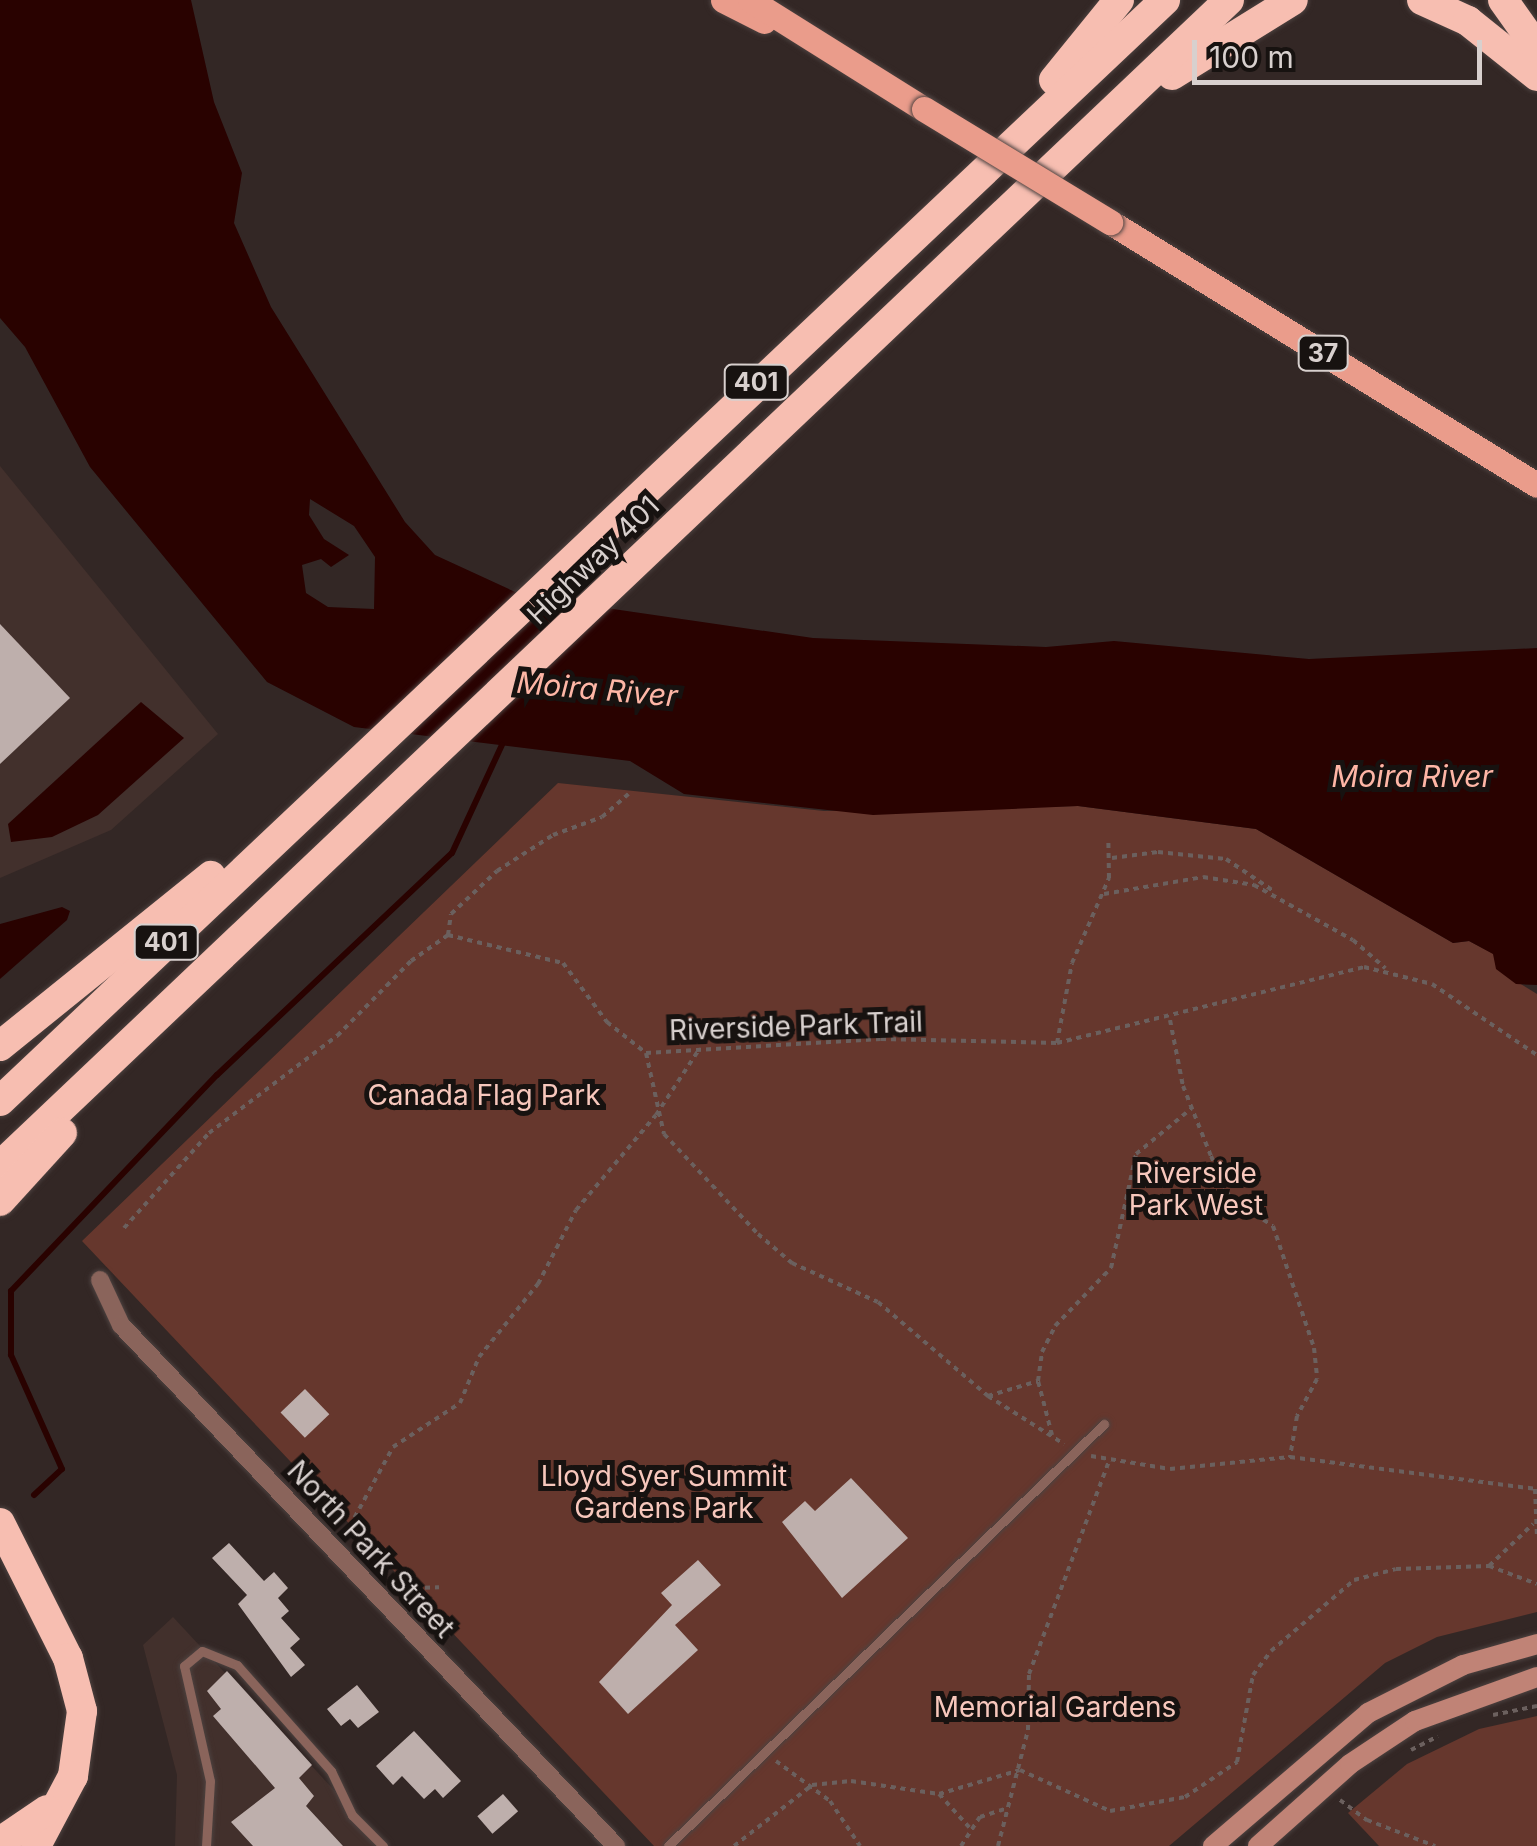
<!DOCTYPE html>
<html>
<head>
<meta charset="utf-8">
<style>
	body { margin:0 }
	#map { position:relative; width:1537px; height:1846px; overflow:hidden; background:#332725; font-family:Inter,sans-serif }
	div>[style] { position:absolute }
	.built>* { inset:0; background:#42302c }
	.green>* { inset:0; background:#66372d }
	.water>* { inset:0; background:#290200 }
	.stream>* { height:6px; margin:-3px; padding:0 3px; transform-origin:3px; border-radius:3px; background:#290200 }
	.building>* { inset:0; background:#beafac; transform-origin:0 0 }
	.path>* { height:4px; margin-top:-2px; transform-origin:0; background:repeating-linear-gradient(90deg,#6b605e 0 5px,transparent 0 10px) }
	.roads { filter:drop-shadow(0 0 2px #4d4240) drop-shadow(0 0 2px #4d4240) }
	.service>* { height:9px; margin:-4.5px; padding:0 4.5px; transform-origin:4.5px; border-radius:4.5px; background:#8a645b }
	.minor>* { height:18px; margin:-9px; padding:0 9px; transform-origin:9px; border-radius:9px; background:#8a645b }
	.secondary>* { height:20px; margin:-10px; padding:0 10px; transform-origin:10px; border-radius:10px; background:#c08376 }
	.primary>* { height:25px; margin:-12.5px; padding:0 12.5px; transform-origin:12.5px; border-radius:12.5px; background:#ea9c8b }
	.motorway>* { height:30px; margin:-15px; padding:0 15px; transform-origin:15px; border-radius:15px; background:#f7beb1 }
	.bridges { filter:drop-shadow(0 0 2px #4d4240) drop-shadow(0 0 2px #4d4240) }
	.primary-bridge>* { height:25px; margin:-12.5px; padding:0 12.5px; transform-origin:12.5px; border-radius:12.5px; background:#ea9c8b }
	span { translate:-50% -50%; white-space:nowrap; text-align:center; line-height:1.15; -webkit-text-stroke:10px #171210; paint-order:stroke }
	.shield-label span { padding:2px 8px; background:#171210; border:2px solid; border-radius:8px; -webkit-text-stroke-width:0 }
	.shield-label { font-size:25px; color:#d8d0ce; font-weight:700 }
	.street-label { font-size:28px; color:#d8d0ce }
	.park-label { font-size:28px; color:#f7c7bc }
	.water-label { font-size:30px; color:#feb6a6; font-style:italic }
	.scale { position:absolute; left:1192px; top:40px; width:290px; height:45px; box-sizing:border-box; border:5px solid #d8d0ce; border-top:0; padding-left:12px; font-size:30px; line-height:35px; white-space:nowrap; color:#d8d0ce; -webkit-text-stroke:8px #171210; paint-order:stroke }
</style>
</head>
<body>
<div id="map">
	<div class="built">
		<i style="clip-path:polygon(0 466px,218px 734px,111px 830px,0 878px)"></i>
		<i style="clip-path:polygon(173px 1617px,386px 1846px,175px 1846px,177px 1775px,143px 1645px)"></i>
	</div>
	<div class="green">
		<i style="clip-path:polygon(558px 783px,824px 811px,1078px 806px,1256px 829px,1453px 943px,1469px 941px,1494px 954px,1497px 969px,1537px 994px,1537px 1612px,1437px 1637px,1385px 1663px,1169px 1846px,654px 1846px,82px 1241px)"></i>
		<i style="clip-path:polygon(1537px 1716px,1537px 1846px,1379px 1846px,1348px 1813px,1407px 1764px,1479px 1729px)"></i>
	</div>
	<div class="water">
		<i style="clip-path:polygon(evenodd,0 0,191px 0,214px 102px,242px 173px,234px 223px,271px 307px,405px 522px,435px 555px,524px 596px,813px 638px,1046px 647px,1114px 641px,1309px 659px,1537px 648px,1537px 985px,1516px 984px,1496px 969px,1493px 954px,1469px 941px,1453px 943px,1256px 829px,1078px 806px,873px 815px,684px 794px,630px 761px,354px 727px,267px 682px,90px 467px,25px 347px,0 318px,0 0,310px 499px,354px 526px,375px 557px,374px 609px,328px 607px,306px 593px,302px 565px,321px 559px,331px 567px,349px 555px,324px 539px,309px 515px,310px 499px)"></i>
		<i style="clip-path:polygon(141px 702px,184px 738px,98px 815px,52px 837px,11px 842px,8px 824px)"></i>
		<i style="clip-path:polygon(62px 907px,70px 911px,67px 920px,0 979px,0 924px)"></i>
	</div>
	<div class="stream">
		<i style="left:34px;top:1495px;width:38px;rotate:-43deg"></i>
		<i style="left:62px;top:1469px;width:125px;rotate:-114.1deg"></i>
		<i style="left:11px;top:1355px;width:64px;rotate:-90deg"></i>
		<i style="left:11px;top:1291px;width:298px;rotate:-46.4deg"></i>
		<i style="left:217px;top:1075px;width:323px;rotate:-43.4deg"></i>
		<i style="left:452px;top:853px;width:119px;rotate:-65.2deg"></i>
	</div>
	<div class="building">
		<i style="clip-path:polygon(0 624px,70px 698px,0 764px)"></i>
		<i style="left:305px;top:1389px;width:35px;height:34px;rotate:46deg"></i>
		<i style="clip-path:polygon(851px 1478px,908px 1538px,842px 1598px,782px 1522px,805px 1501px,815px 1511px)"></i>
		<i style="clip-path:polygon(229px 1543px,264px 1581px,274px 1572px,288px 1588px,278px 1598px,289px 1611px,281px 1618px,300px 1639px,290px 1648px,305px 1665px,291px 1677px,238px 1604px,247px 1595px,212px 1558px)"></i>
		<i style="clip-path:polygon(698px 1560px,721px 1585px,675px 1625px,698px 1650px,628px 1714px,599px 1682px,672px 1605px,661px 1593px)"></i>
		<i style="clip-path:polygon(227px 1671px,312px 1765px,299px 1778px,314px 1796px,306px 1806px,343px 1846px,253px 1846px,231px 1822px,275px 1788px,213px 1716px,221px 1709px,207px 1691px)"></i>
		<i style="clip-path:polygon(357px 1685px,379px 1712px,358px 1728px,350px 1719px,341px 1726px,327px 1709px)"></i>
		<i style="clip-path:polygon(414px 1731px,461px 1781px,443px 1798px,435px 1789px,424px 1799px,402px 1776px,393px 1785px,376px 1766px)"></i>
		<i style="left:503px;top:1794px;width:23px;height:34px;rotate:49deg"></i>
	</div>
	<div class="path">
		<i style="left:1112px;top:858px;width:46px;rotate:-7.4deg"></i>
		<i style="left:1158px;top:852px;width:68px;rotate:5.9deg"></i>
		<i style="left:1226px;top:859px;width:59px;rotate:34deg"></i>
		<i style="left:1104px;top:894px;width:100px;rotate:-9.7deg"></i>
		<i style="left:1203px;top:877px;width:52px;rotate:8.9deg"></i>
		<i style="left:1254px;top:885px;width:113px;rotate:29.1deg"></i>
		<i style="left:1353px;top:940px;width:43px;rotate:41.2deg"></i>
		<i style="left:448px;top:935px;width:21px;rotate:-82deg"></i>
		<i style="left:451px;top:914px;width:63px;rotate:-43.1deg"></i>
		<i style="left:497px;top:871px;width:67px;rotate:-32.7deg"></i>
		<i style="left:553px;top:835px;width:52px;rotate:-20.2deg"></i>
		<i style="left:602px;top:817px;width:35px;rotate:-41deg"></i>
		<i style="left:1170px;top:1020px;width:67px;rotate:78.9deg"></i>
		<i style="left:1183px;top:1086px;width:75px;rotate:68.2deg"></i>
		<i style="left:1211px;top:1156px;width:46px;rotate:65.7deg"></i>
		<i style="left:1230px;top:1198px;width:51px;rotate:33.1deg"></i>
		<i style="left:1273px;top:1226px;width:129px;rotate:71.4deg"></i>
		<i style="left:1314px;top:1348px;width:31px;rotate:84deg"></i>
		<i style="left:1317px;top:1379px;width:42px;rotate:118.4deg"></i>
		<i style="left:1297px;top:1416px;width:42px;rotate:99.7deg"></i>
		<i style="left:1057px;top:1043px;width:81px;rotate:-79.4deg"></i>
		<i style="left:1072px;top:963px;width:93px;rotate:-66.5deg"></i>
		<i style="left:1109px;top:878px;width:39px;rotate:-91deg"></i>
		<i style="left:646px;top:1053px;width:83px;rotate:77.5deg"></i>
		<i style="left:664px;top:1134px;width:137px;rotate:46.8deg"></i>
		<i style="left:758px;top:1234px;width:45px;rotate:40.5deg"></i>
		<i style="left:792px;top:1263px;width:94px;rotate:24.4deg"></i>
		<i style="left:878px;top:1302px;width:145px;rotate:40.5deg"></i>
		<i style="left:988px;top:1396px;width:90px;rotate:32.3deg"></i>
		<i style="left:124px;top:1228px;width:127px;rotate:-48.2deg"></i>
		<i style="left:209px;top:1133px;width:161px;rotate:-37.2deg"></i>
		<i style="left:337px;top:1036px;width:105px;rotate:-45.4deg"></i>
		<i style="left:411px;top:961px;width:45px;rotate:-35.1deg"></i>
		<i style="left:448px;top:935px;width:118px;rotate:13.7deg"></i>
		<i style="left:563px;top:963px;width:74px;rotate:53.3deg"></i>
		<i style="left:607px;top:1022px;width:50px;rotate:38.5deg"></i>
		<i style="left:646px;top:1053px;width:235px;rotate:-3.4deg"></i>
		<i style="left:881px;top:1039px;width:176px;rotate:1.3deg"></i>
		<i style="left:1057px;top:1043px;width:316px;rotate:-13.9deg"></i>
		<i style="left:1364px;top:967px;width:70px;rotate:14deg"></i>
		<i style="left:1432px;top:984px;width:127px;rotate:34.1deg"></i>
		<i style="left:988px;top:1396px;width:52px;rotate:-16.7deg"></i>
		<i style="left:1052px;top:1435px;width:56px;rotate:-104.5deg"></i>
		<i style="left:1038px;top:1381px;width:29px;rotate:-82deg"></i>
		<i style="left:1042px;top:1352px;width:29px;rotate:-63deg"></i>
		<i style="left:1055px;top:1326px;width:81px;rotate:-46deg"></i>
		<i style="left:1111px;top:1268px;width:117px;rotate:-77.6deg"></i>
		<i style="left:1136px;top:1154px;width:72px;rotate:-39.4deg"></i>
		<i style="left:1091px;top:1456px;width:80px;rotate:9.3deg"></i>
		<i style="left:1170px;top:1469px;width:121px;rotate:-5.7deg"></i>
		<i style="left:1290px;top:1457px;width:249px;rotate:7.4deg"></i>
		<i style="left:1535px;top:1489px;width:47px;rotate:87.6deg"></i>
		<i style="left:345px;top:1535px;width:100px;rotate:-61.4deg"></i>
		<i style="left:393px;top:1447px;width:80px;rotate:-33.3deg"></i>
		<i style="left:460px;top:1403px;width:50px;rotate:-67.6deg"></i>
		<i style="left:479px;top:1357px;width:94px;rotate:-51.1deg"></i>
		<i style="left:538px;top:1284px;width:83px;rotate:-62.8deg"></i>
		<i style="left:576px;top:1210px;width:124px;rotate:-49.9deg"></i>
		<i style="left:656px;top:1115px;width:80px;rotate:-56.7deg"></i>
		<i style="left:1489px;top:1566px;width:61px;rotate:-43.7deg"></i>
		<i style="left:415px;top:1588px;width:24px;rotate:-2deg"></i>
		<i style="left:1493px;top:1715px;width:45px;rotate:-11.6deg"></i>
		<i style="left:1411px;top:1750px;width:30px;rotate:-27deg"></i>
		<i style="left:776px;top:1761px;width:67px;rotate:36.5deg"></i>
		<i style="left:830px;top:1801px;width:54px;rotate:56.3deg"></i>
		<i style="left:939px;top:1794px;width:45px;rotate:47.7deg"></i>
		<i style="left:1340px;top:1800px;width:34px;rotate:37deg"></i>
		<i style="left:1367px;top:1820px;width:73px;rotate:20.9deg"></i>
		<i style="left:734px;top:1846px;width:99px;rotate:-38deg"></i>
		<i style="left:812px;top:1785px;width:39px;rotate:-6deg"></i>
		<i style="left:851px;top:1781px;width:89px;rotate:8.4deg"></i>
		<i style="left:939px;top:1794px;width:84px;rotate:-16.5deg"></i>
		<i style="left:1020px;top:1770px;width:99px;rotate:24.5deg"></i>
		<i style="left:1110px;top:1811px;width:76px;rotate:-10.6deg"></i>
		<i style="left:1185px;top:1797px;width:63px;rotate:-33.9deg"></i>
		<i style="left:1237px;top:1762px;width:88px;rotate:-79.6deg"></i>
		<i style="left:1253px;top:1675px;width:30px;rotate:-53deg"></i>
		<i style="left:1271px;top:1651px;width:109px;rotate:-40.5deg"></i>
		<i style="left:1354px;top:1580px;width:43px;rotate:-14.7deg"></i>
		<i style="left:1396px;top:1569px;width:93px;rotate:-1.8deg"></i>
		<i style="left:1489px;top:1566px;width:51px;rotate:20.6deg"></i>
		<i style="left:961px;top:1846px;width:35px;rotate:-57deg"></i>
		<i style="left:980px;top:1817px;width:28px;rotate:-18deg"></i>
		<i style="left:998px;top:1846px;width:120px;rotate:-75.5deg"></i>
		<i style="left:1028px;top:1730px;width:56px;rotate:-89deg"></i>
		<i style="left:1029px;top:1674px;width:228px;rotate:-69.4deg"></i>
	</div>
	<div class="roads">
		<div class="service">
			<i style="left:206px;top:1846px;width:65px;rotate:-86.5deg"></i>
			<i style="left:210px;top:1781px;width:118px;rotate:-102.7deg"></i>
			<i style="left:184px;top:1666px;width:23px;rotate:-40deg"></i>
			<i style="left:202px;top:1651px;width:38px;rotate:22deg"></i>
			<i style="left:237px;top:1665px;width:142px;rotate:48.4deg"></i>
			<i style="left:331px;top:1771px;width:49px;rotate:64.5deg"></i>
			<i style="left:352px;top:1815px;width:44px;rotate:45deg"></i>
			<i style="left:668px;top:1846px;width:607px;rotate:-44.07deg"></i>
		</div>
		<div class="minor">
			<i style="left:100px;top:1280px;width:50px;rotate:65deg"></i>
			<i style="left:121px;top:1325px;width:719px;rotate:46.47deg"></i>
		</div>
		<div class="secondary">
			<i style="left:1213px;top:1846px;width:204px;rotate:-40.6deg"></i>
			<i style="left:1368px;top:1713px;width:106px;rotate:-26.8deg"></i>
			<i style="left:1463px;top:1665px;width:77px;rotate:-15.8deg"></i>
			<i style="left:1258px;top:1846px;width:123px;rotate:-41.7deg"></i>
			<i style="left:1350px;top:1764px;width:78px;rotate:-33.5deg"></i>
			<i style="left:1415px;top:1721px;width:130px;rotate:-19.8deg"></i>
		</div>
		<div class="primary">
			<i style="left:723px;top:0;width:46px;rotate:27.1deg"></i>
			<i style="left:750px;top:0;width:205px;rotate:32.1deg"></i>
			<i style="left:1110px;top:222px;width:501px;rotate:31.63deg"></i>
		</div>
		<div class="motorway">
			<i style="left:1422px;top:0;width:51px;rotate:24.5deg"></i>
			<i style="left:1468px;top:21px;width:88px;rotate:38.6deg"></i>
			<i style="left:1503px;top:0;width:59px;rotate:54.7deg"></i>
			<i style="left:1172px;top:75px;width:142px;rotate:-31.8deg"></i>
			<i style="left:1054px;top:80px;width:103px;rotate:-50.9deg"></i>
			<i style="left:0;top:1046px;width:271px;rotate:-38.9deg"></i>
			<i style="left:0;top:1101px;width:1603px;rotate:-43.38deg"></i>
			<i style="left:0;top:1166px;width:1694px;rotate:-43.49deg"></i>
			<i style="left:0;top:1201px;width:92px;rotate:-47.6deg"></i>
			<i style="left:0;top:1523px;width:151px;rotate:63.3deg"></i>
			<i style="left:68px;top:1658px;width:55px;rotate:75.2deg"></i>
			<i style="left:82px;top:1711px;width:66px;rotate:97.9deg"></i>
			<i style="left:73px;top:1776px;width:79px;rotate:117.9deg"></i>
			<i style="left:0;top:1842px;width:57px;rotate:-34.2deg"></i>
		</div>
	</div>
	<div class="bridges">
		<div class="primary-bridge">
			<i style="left:924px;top:109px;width:218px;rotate:31.3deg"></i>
		</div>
	</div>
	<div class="shield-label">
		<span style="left:1323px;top:353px">37</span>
		<span style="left:756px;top:382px">401</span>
		<span style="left:166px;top:942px">401</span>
	</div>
	<div class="street-label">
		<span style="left:593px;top:560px;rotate:-44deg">Highway 401</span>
		<span style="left:796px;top:1026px;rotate:-2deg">Riverside Park Trail</span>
		<span style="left:371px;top:1549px;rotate:47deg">North Park Street</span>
	</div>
	<div class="park-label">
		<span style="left:484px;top:1095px">Canada Flag Park</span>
		<span style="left:1196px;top:1189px">Riverside<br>Park West</span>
		<span style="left:664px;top:1492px">Lloyd Syer Summit<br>Gardens Park</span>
		<span style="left:1055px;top:1707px">Memorial Gardens</span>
	</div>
	<div class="water-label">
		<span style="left:597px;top:689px;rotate:5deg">Moira River</span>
		<span style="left:1412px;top:776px">Moira River</span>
	</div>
	<div class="scale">100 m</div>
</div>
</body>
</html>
